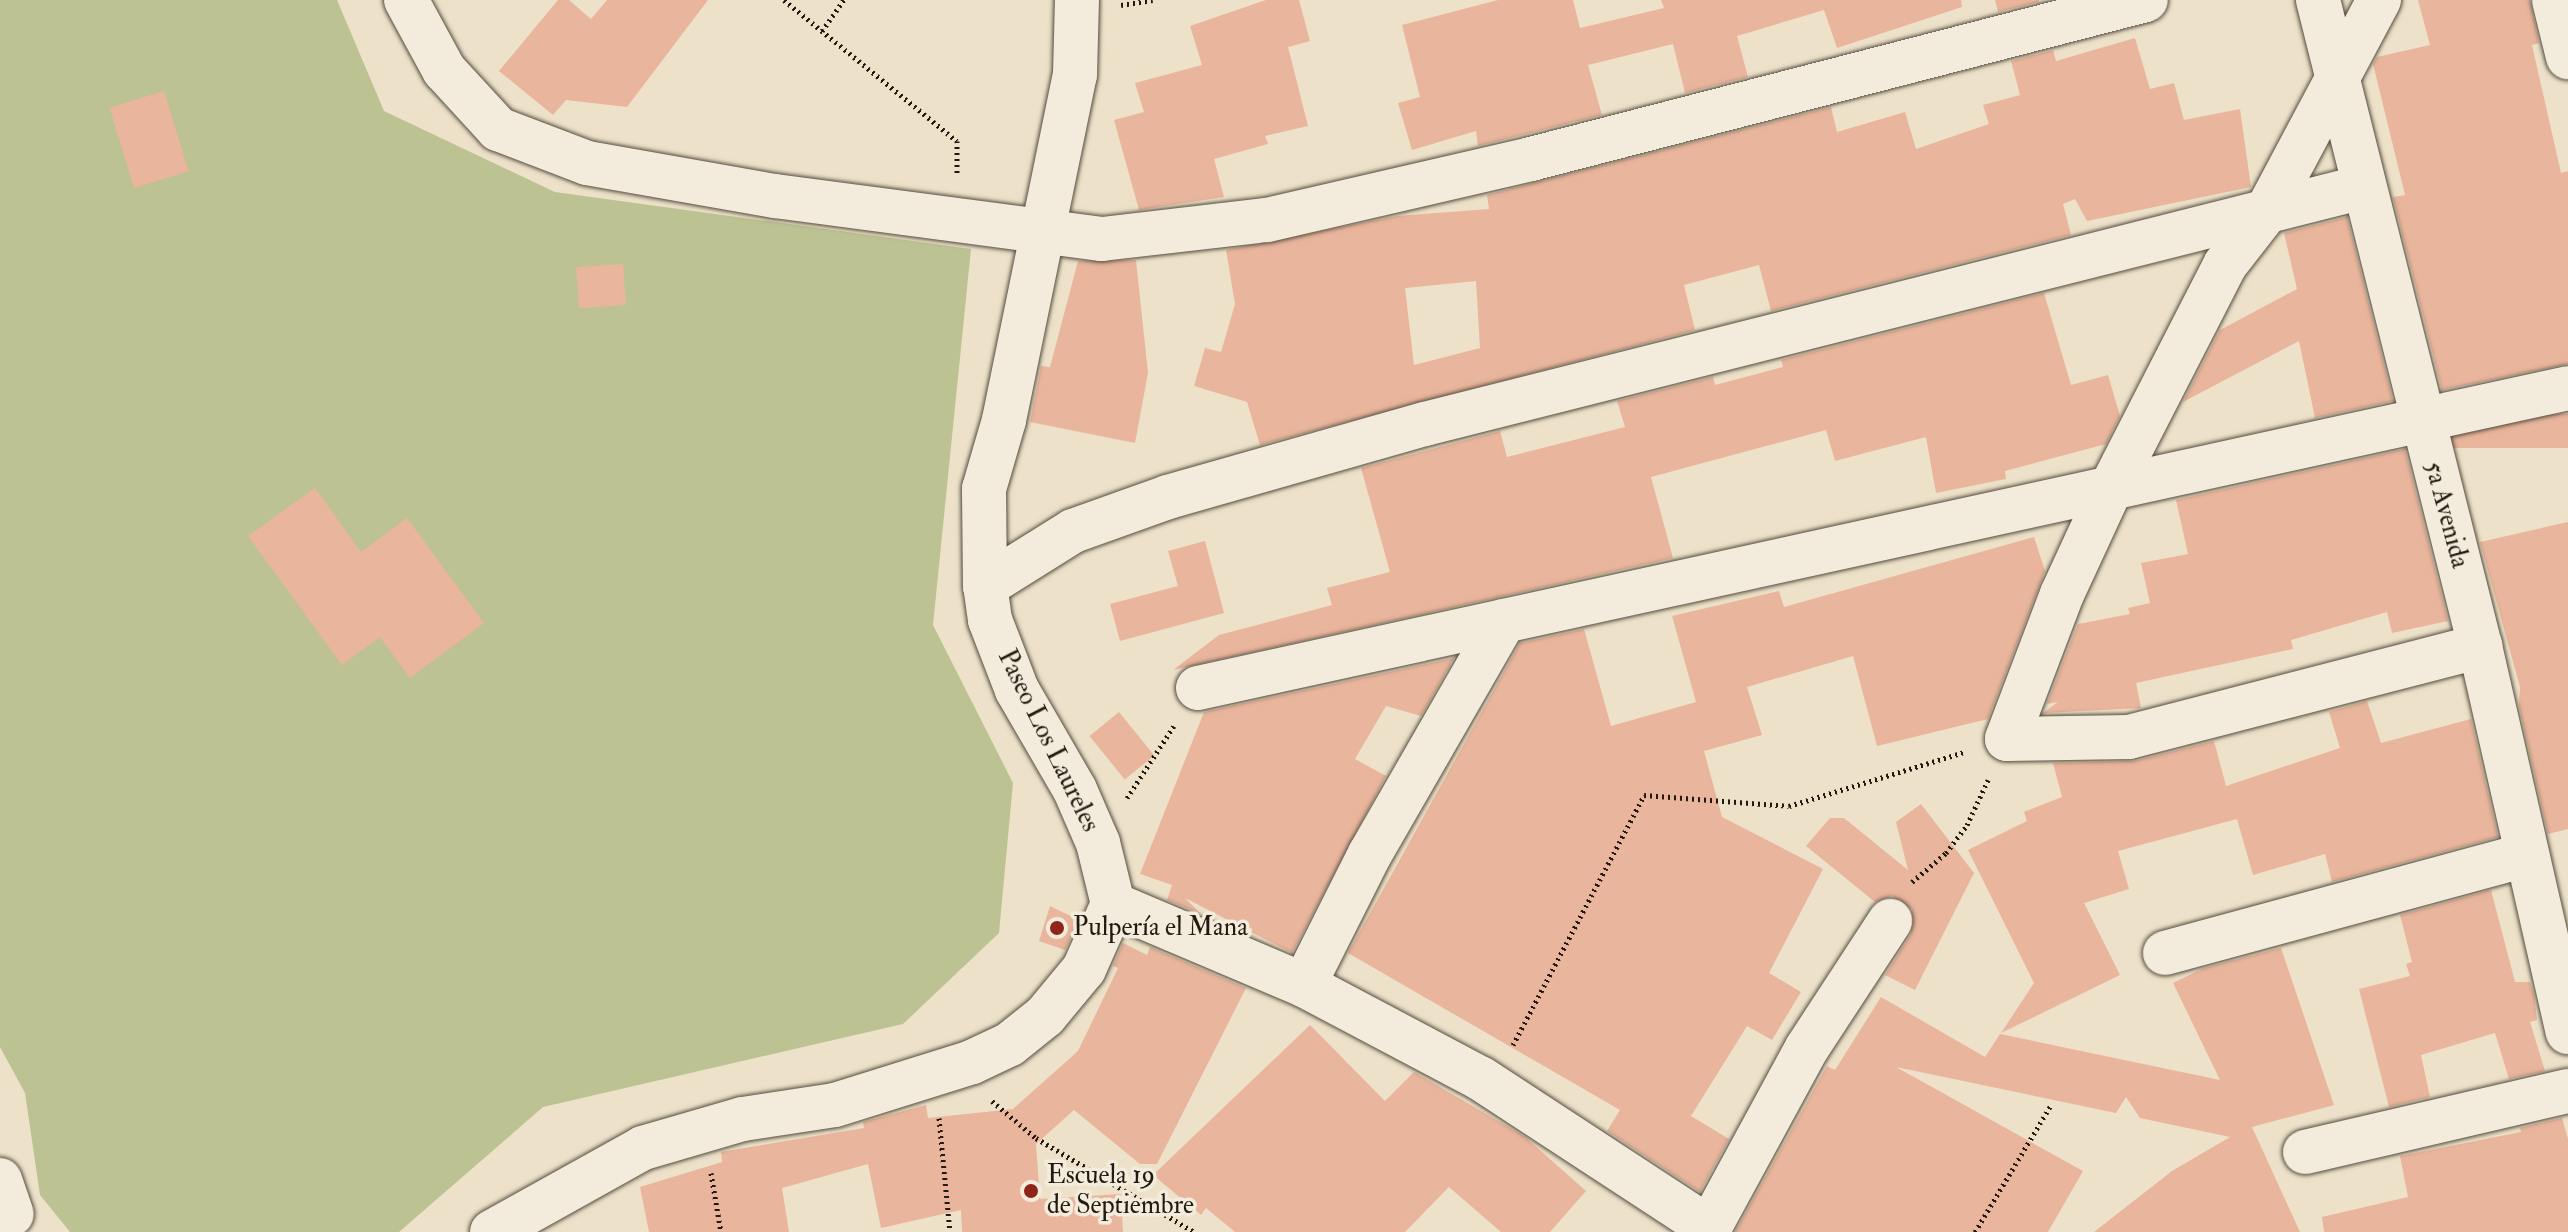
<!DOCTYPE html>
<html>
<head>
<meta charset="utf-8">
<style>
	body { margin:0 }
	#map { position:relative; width:2568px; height:1232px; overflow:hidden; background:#ede2c9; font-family:"IM FELL Double Pica",serif }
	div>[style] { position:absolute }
	.green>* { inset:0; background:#bdc293 }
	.building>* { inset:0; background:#e9b59c; transform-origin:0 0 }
	.path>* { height:5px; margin-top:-2.5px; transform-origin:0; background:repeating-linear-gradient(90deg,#221a10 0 2px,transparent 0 6px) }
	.roads { filter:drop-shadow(0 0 2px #554c3e) drop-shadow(0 0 2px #554c3e) }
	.minor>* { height:44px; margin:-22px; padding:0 22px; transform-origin:22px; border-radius:22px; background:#f3ecdc }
	.dots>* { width:22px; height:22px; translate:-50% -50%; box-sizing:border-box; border:4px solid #f3ecdc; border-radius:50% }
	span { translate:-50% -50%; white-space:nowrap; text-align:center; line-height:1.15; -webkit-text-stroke:7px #f3ecdc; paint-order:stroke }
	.street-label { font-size:26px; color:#221a10 }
	.poi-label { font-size:26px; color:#221a10 }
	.left { translate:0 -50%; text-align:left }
</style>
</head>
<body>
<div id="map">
	<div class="green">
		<i style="clip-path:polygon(0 0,337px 0,384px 111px,555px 192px,971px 249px,933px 625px,1013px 783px,999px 933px,903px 1024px,543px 1107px,399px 1232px,70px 1232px,40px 1195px,25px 1093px,0 1047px)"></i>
	</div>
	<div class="building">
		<i style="clip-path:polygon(558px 0,569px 0,591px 19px,607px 0,708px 0,627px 107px,566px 100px,553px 115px,499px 71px)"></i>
		<i style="clip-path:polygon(1266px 0,1299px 0,1310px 41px,1288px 47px,1308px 126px,1265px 136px,1268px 144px,1214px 159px,1224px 197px,1139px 210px,1114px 120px,1144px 112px,1135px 83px,1202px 65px,1190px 26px)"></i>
		<i style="clip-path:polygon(1498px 0,1573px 0,1580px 28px,1664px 8px,1661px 0,1961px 0,1962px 7px,1837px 48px,1824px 10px,1737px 36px,1748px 77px,1685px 93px,1673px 44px,1588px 65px,1602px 115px,1478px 146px,1476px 131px,1412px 150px,1398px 103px,1420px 97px,1402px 25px)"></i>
		<i style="clip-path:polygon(1995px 0,2039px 0,2039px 2px,1998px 12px)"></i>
		<i style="clip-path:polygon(2418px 0,2530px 0,2539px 43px,2532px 45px,2561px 173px,2568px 171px,2568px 364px,2442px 390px,2393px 197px,2405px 195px,2373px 64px,2377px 57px,2430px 45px)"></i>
		<i style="clip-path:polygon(evenodd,2135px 38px,2150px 89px,2174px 83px,2184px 120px,2240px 109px,2251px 187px,2087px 221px,2075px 199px,2063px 204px,2071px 235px,1771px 311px,1759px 265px,1684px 285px,1695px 330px,1260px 445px,1247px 402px,1194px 386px,1205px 348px,1221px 352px,1235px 304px,1226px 250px,1397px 216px,1489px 209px,1487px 195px,1831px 107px,1837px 132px,1905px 112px,1916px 149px,1989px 124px,1983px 105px,2020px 95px,2011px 61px,2053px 50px,2056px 61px,2135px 38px,1476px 281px,1480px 348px,1414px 365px,1405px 288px,1476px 281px)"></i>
		<i style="left:164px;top:91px;width:84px;height:57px;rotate:73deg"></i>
		<i style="clip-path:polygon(2347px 217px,2393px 401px,2315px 418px,2299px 341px,2183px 402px,2220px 330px,2297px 289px,2284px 233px)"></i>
		<i style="clip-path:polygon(1136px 260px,1148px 373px,1135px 443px,1030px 422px,1041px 366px,1050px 367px,1078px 261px)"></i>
		<i style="left:623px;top:264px;width:41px;height:47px;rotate:86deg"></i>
		<i style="clip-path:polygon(2044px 293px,2071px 385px,2108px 375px,2120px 416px,2106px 444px,2005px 471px,2006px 479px,1936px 493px,1926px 437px,1835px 461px,1826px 430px,1651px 477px,1673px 558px,1173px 670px,1219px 635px,1332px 605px,1327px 588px,1390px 572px,1361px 468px,1500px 431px,1507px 457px,1625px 427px,1617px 401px,1713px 377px,1715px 385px,1783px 367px,1781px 360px)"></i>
		<i style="left:2568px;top:414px;width:34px;height:117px;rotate:90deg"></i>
		<i style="clip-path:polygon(2405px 449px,2448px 621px,2392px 633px,2387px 612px,2291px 640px,2293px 649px,2136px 683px,2141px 708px,2043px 713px,2058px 702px,2047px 704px,2078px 624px,2130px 614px,2128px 608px,2150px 603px,2141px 563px,2188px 554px,2176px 500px)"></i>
		<i style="clip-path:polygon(315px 488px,361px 552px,407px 518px,484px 623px,410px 678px,380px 637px,342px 665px,248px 536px)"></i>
		<i style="clip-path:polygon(2568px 522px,2568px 829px,2548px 834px,2519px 706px,2520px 687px,2480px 542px)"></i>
		<i style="clip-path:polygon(2034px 537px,2045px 571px,1988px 719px,1877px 746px,1853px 656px,1747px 687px,1762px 735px,1704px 751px,1722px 817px,1823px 869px,1769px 973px,1801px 992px,1772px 1040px,1747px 1026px,1691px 1116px,1729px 1139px,1700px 1192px,1607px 1131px,1620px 1110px,1348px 953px,1520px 643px,1584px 629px,1611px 726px,1696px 702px,1672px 616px,1779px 591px,1784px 607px)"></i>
		<i style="clip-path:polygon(1205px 541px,1224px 613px,1120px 641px,1110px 604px,1178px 586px,1168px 551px)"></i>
		<i style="clip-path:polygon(1454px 658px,1421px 716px,1386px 706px,1355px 759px,1386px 776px,1292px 953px,1185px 898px,1201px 914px,1167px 900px,1172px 885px,1140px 874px,1204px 712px)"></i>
		<i style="clip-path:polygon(2367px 701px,2381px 743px,2471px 719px,2498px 837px,2332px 882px,2325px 854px,2253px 875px,2237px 819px,2118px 851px,2129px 889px,2084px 903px,2120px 975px,2001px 1033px,2034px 983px,1968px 850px,2027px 821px,2024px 812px,2062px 797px,2053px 763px,2135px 761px,2214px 741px,2226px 786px,2340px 748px,2329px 712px)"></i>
		<i style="left:1119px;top:712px;width:56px;height:38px;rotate:51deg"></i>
		<i style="clip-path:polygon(1921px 804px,1974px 873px,1915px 990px,1885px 975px,1911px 934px,1912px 909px,1892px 896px,1875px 902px,1806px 846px,1830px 818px,1844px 818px,1908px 870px,1896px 822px)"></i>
		<i style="clip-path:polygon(2491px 890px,2515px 982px,2530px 982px,2534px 994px,2537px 1020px,2530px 1022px,2545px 1071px,2509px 1079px,2495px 1033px,2421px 1055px,2430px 1097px,2389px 1107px,2359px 989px,2410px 976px,2406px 964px,2412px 962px,2400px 915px)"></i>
		<i style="clip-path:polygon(1050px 906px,1079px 920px,1065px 950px,1039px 941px)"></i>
		<i style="clip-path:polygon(1123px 943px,1147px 955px,1150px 947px,1246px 988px,1157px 1164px,1140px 1164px,1074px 1110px,1036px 1144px,1040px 1199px,1121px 1194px,1123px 1232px,962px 1232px,961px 1210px,881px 1228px,868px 1164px,782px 1188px,789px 1232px,649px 1232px,640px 1187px,722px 1162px,721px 1152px,864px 1128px,863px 1122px,926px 1105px,928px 1118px,1013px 1109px,1078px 1051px,1118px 968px,1113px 966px)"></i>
		<i style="clip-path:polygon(2281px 948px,2334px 1105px,2252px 1127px,2300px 1232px,2094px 1232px,2172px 1171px,2230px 1137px,2140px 1118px,2126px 1097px,2116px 1113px,1896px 1067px,2083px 1171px,2048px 1232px,1735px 1232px,1827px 1066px,1835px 1070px,1881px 997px,1985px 1057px,2000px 1034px,2220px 1080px,2173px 983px,2204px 968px)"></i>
		<i style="clip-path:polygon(1310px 1025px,1385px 1101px,1414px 1072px,1524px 1136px,1586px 1191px,1550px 1232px,1501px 1232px,1449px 1187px,1405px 1232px,1235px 1232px,1206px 1208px,1201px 1215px,1153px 1175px)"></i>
		<i style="clip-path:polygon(2562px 1118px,2568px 1139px,2568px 1232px,2324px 1232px,2322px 1217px,2408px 1197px,2400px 1156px,2521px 1132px,2520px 1128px)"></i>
	</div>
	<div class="path">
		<i style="left:784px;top:0;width:223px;rotate:39.2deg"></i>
		<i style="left:957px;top:141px;width:35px;rotate:90deg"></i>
		<i style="left:1121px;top:5px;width:32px;rotate:-9deg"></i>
		<i style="left:822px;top:31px;width:38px;rotate:-55deg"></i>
		<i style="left:1127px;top:798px;width:86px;rotate:-56.9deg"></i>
		<i style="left:1912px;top:882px;width:45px;rotate:-40.5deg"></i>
		<i style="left:1946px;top:853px;width:35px;rotate:-53deg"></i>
		<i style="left:1967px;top:825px;width:50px;rotate:-65deg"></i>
		<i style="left:1513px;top:1045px;width:282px;rotate:-62.3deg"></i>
		<i style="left:1644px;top:795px;width:145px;rotate:4.3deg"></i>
		<i style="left:1789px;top:806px;width:183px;rotate:-17.1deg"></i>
		<i style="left:992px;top:1101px;width:57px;rotate:40.1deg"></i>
		<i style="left:1036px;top:1138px;width:184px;rotate:30.7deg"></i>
		<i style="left:939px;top:1118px;width:115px;rotate:84.5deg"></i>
		<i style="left:711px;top:1173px;width:60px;rotate:80.4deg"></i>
		<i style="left:1975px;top:1232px;width:148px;rotate:-59.1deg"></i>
	</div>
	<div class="roads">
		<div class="minor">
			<i style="left:406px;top:0;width:80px;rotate:61.5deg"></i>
			<i style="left:444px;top:70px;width:80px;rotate:47.5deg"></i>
			<i style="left:498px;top:129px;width:95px;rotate:20.9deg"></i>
			<i style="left:587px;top:163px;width:191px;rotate:10deg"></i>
			<i style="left:775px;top:196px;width:330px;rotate:7.5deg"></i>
			<i style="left:1102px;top:239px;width:166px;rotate:-6.6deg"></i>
			<i style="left:1267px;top:220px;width:271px;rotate:-13deg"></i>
			<i style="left:1531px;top:159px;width:635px;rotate:-14.5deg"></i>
			<i style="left:2318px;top:0;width:666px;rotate:75.92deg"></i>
			<i style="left:2480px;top:646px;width:396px;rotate:77.2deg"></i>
			<i style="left:2379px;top:0;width:239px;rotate:118deg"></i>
			<i style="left:2267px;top:211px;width:68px;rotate:127.9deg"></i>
			<i style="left:2225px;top:265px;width:250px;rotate:117.1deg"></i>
			<i style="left:2111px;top:488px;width:117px;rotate:114.8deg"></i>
			<i style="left:2062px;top:594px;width:155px;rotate:110.8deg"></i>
			<i style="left:2007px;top:739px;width:122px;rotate:-0.9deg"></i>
			<i style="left:2129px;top:737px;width:363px;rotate:-14.5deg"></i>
			<i style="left:2554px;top:0;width:59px;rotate:76.2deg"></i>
			<i style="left:985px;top:586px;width:104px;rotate:-32deg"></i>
			<i style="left:1073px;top:531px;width:101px;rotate:-19.7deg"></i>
			<i style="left:1168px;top:497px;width:267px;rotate:-15.9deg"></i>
			<i style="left:1425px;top:424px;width:967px;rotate:-14.18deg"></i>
			<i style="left:1198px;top:688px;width:1402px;rotate:-12.35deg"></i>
			<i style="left:1113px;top:904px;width:207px;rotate:23deg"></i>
			<i style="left:1304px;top:985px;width:199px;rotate:27.9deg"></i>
			<i style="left:1480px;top:1078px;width:274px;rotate:33.2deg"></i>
			<i style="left:2165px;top:953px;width:374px;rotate:-15.2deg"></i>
			<i style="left:1304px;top:985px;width:147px;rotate:-63.3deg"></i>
			<i style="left:1370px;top:854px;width:269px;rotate:-60.1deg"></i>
			<i style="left:2305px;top:1152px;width:270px;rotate:-13.1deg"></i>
			<i style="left:0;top:1180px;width:36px;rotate:71deg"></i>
			<i style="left:492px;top:1232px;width:173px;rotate:-29.1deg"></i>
			<i style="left:643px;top:1148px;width:104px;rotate:-16.2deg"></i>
			<i style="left:743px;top:1119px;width:93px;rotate:-8.7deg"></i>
			<i style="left:835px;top:1105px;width:144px;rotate:-17.4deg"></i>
			<i style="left:972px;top:1062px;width:42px;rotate:-25.3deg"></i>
			<i style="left:1010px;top:1044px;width:45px;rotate:-38.7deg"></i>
			<i style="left:1045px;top:1016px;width:61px;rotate:-50.3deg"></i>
			<i style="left:1084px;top:969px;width:71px;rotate:-66deg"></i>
			<i style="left:1113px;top:904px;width:63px;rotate:-103.8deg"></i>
			<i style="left:1098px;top:843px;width:58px;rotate:-113.5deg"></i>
			<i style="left:1075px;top:790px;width:116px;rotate:-120.1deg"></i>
			<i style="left:1017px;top:690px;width:75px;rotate:-111.1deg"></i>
			<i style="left:990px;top:620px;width:34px;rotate:-98deg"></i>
			<i style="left:985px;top:586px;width:97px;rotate:-90.6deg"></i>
			<i style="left:984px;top:489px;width:72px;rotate:-73.8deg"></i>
			<i style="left:1004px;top:420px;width:352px;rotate:-78.4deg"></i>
			<i style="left:1075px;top:75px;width:75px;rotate:-88.5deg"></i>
			<i style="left:1707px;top:1232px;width:209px;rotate:-61.5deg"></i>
			<i style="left:1807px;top:1048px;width:152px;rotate:-56.8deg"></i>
		</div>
	</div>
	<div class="dots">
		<i style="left:1057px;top:928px;background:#8f2418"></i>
		<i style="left:1031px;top:1191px;background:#8f2418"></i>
	</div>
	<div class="street-label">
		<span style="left:2446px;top:515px;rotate:75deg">5a Avenida</span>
		<span style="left:1048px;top:741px;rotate:64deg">Paseo Los Laureles</span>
	</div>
	<div class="poi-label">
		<span class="left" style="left:1073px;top:928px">Pulpería el Mana</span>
		<span class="left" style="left:1047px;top:1191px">Escuela 19<br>de Septiembre</span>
	</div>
</div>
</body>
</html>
